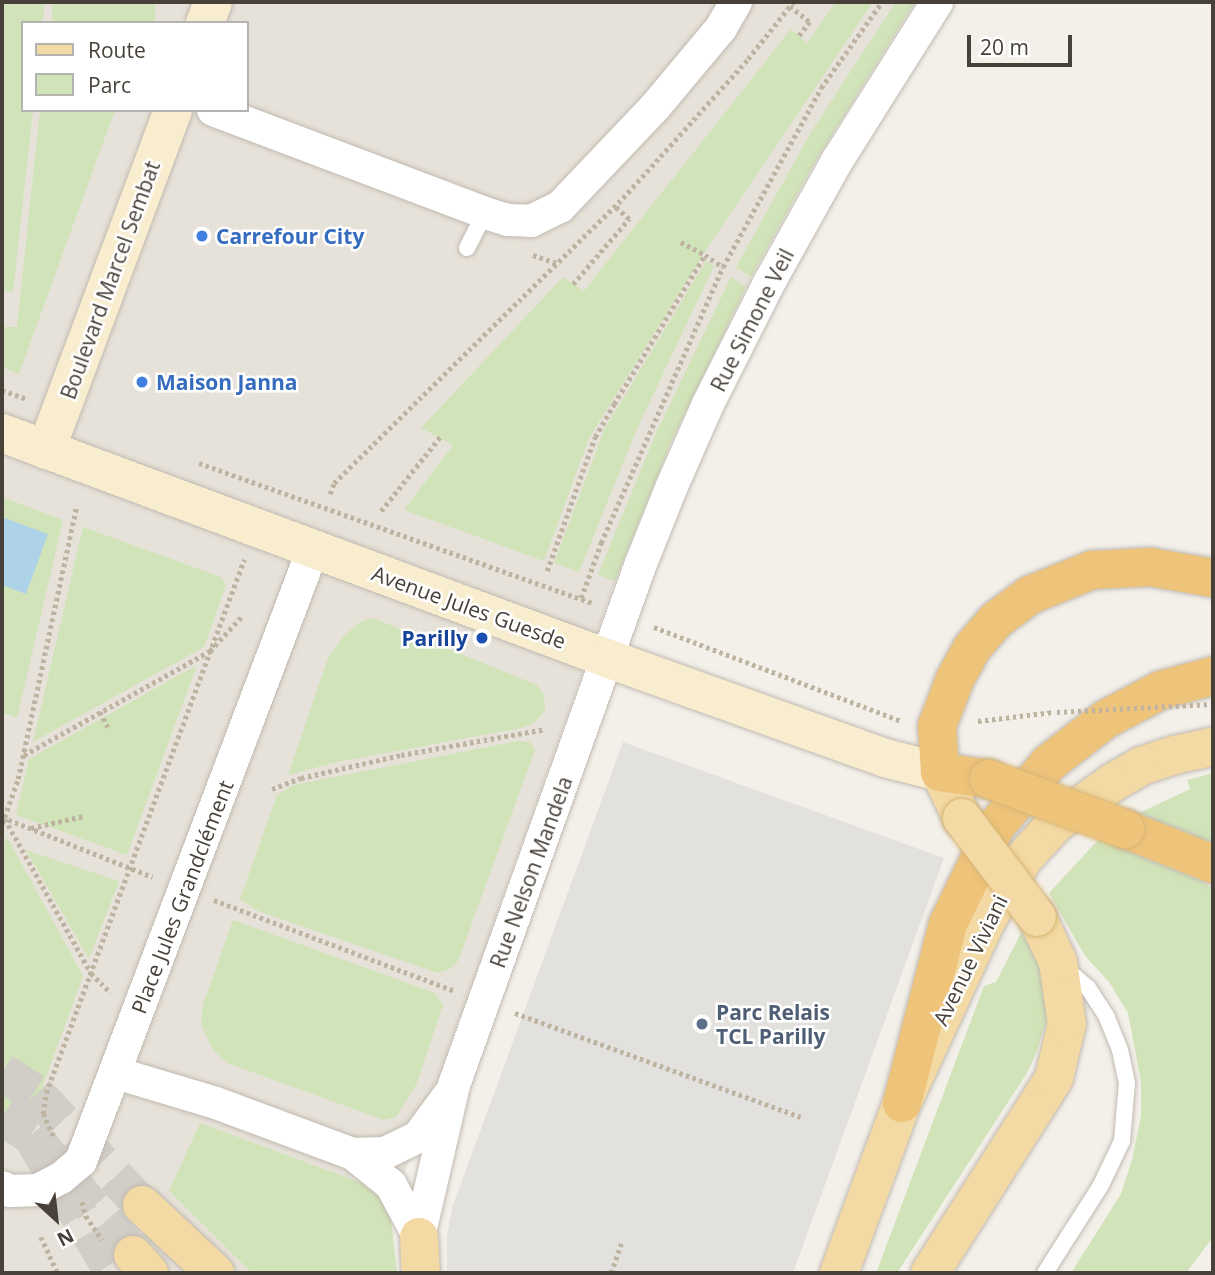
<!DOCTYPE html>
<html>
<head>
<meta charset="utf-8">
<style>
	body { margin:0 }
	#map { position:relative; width:1215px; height:1275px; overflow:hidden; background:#f3f0ea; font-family:"Open Sans",sans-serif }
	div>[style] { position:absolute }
	.residential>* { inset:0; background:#e7e2d9 }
	.green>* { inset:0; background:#d1e3b8; transform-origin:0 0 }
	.parking>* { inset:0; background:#e2e1de }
	.water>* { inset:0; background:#aed3e9 }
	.primary-tunnel>* { height:38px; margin-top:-19px; transform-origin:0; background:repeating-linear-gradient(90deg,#d1cdc7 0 38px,transparent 0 57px) }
	.highway-tunnel>* { height:38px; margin-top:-19px; transform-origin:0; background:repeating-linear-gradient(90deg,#d1cdc7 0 38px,transparent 0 57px) }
	.path>* { height:4.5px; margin-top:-2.25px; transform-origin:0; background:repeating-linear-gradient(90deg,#beb2a1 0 3.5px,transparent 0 7px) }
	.roads { filter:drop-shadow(0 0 2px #c1bab1) drop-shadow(0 0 2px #c1bab1) }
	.lane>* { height:16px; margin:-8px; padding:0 8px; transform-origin:8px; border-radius:8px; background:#fff }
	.street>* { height:32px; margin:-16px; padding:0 16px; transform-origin:16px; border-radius:16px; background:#fff }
	.secondary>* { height:38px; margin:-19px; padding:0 19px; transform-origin:19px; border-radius:19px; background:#f9edcf }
	.primary>* { height:38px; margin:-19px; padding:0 19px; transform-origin:19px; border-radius:19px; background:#f3d9a3 }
	.highway>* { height:38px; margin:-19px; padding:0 19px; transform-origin:19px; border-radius:19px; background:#eec37a }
	.path-bridge>* { height:4.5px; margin-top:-2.25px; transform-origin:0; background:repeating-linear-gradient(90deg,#beb2a1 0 3.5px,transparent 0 7px) }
	.bridges { filter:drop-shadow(0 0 2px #d7b575) drop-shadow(0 0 2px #d7b575) }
	.primary-bridge>* { height:38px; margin:-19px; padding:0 19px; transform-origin:19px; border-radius:19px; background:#f3d9a3 }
	.highway-bridge>* { height:38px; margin:-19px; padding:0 19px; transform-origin:19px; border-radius:19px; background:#eec37a }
	.dots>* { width:19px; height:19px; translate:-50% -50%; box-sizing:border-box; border:4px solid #fff; border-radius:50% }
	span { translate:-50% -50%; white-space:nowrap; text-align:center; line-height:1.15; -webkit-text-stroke:5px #fff; paint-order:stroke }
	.shop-label { font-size:21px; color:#366cbe; font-weight:700 }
	.left { translate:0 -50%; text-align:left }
	.street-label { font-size:21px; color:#474139 }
	.transit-label { font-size:21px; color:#164399; font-weight:700 }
	.right { translate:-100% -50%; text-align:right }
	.service-label { font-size:21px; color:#4e5e75; font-weight:700 }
	.frame { position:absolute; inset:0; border:4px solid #474139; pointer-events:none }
	.legend { position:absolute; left:21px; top:21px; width:228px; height:91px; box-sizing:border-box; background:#fff; border:2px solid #b5b3b0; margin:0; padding:9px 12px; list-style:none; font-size:21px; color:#474139 }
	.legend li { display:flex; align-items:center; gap:14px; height:35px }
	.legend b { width:35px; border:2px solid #b5b3b0 }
	.north { position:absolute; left:21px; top:1184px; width:70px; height:70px; -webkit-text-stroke:5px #fff; paint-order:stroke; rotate:153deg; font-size:19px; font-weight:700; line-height:28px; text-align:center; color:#474139 }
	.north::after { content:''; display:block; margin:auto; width:24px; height:32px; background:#474139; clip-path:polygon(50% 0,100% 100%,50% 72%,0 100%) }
	.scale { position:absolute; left:967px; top:35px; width:105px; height:32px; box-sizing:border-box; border:4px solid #474139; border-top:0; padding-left:9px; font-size:21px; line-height:24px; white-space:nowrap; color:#474139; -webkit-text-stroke:5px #fff; paint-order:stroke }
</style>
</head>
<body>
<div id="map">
	<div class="residential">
		<i style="clip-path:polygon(evenodd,2px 2px,915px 2px,815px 162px,751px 277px,671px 442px,615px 581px,383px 1234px,307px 1273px,2px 1273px,2px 2px,23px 23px,247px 23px,247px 110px,23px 110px,23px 23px)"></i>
	</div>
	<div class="green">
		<i style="clip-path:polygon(2px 2px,45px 2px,42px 23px,23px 23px,23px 110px,33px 110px,13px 292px,2px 290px)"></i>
		<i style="left:52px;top:2px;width:103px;height:21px"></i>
		<i style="clip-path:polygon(836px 2px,873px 2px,706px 250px,589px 438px,544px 561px,404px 510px,453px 445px,421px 428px,563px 277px,584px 291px,791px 29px,807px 43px)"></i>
		<i style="clip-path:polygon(896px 2px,915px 2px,815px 162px,751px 277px,736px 267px,811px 132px)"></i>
		<i style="clip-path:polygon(40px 110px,115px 110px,19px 374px,2px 367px,2px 327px,17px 327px)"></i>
		<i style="clip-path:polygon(706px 261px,714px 266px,636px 431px,579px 572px,554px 563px,604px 430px)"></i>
		<i style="clip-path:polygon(731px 277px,746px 287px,671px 442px,615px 581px,598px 575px,656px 433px)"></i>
		<i style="clip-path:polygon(2px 497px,63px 520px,17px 718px,2px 712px)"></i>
		<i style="clip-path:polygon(83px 527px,221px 577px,226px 585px,204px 647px,33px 742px)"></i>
		<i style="clip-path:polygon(373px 618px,537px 685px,544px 695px,545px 711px,534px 723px,521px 728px,337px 762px,288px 775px,328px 658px,343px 637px,360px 622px)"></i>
		<i style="clip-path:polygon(197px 665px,127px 855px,16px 815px,29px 759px)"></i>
		<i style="clip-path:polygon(518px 741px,530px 742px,535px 750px,458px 961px,450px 969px,438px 973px,258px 911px,240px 899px,277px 795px,294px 785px)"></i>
		<i style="clip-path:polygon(1213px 773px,1213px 844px,1137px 814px,1190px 789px,1187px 780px)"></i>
		<i style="clip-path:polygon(7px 837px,83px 976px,34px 1110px,24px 1125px,19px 1126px,2px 1121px,2px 849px)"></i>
		<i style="clip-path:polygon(1099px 839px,1200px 880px,1213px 888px,1213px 1237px,1186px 1273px,1071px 1273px,1121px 1194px,1132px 1160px,1141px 1116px,1141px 1082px,1128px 1013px,1109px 982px,1085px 956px,1049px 893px)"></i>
		<i style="clip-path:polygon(26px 850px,119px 881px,89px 959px)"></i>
		<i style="clip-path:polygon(233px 920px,435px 993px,443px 1005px,417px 1083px,396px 1117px,384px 1120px,227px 1063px,213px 1050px,201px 1024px,203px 1005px)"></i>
		<i style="clip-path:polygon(1021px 933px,1042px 965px,1047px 1019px,1037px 1051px,1027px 1073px,897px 1273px,876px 1273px,984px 986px,996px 982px)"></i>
		<i style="clip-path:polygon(200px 1123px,375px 1188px,390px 1209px,397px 1273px,252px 1273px,169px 1191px)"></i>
	</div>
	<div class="parking">
		<i style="clip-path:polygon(623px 742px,944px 858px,793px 1273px,447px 1273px,447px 1236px,452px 1208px)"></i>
	</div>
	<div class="water">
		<i style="clip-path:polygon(2px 517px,48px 534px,26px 594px,2px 585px)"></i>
	</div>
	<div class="primary-tunnel">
		<i style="left:2px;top:1072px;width:40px;rotate:32.9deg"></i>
		<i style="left:36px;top:1094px;width:153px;rotate:46.3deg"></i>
		<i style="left:2px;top:1117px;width:34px;rotate:32deg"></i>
		<i style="left:31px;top:1135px;width:157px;rotate:49.6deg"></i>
	</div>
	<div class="highway-tunnel">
		<i style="left:31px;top:1135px;width:161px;rotate:59deg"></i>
	</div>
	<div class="path">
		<i style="left:790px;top:6px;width:26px;rotate:39deg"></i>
		<i style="left:810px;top:22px;width:18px;rotate:128deg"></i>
		<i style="left:681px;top:242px;width:27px;rotate:28deg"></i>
		<i style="left:533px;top:255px;width:28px;rotate:19deg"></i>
		<i style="left:573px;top:284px;width:86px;rotate:-49.3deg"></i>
		<i style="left:629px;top:219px;width:18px;rotate:-139deg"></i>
		<i style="left:2px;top:390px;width:27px;rotate:20deg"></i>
		<i style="left:199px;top:463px;width:418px;rotate:19.6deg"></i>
		<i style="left:330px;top:494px;width:12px;rotate:-70deg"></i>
		<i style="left:334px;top:483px;width:406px;rotate:-44.6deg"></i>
		<i style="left:623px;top:198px;width:187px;rotate:-48deg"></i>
		<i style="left:748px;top:59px;width:73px;rotate:-51.7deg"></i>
		<i style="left:381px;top:511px;width:95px;rotate:-51.4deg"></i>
		<i style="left:547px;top:571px;width:142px;rotate:-70.3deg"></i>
		<i style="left:595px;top:437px;width:38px;rotate:-60deg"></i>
		<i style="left:614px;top:404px;width:175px;rotate:-58.6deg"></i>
		<i style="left:705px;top:255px;width:22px;rotate:34deg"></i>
		<i style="left:581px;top:598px;width:59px;rotate:-70deg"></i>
		<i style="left:601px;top:543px;width:302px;rotate:-66.2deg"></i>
		<i style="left:723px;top:267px;width:204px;rotate:-61.3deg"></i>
		<i style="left:821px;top:88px;width:105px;rotate:-54.7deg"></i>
		<i style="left:654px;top:627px;width:264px;rotate:20.8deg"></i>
		<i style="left:100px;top:712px;width:17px;rotate:62deg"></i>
		<i style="left:978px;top:721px;width:76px;rotate:-6.8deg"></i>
		<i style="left:24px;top:755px;width:213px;rotate:-29.2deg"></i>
		<i style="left:210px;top:651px;width:49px;rotate:-47.5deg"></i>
		<i style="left:272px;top:789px;width:31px;rotate:-21deg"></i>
		<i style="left:301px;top:778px;width:103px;rotate:-13deg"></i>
		<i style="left:401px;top:755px;width:147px;rotate:-10.2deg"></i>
		<i style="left:2px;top:817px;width:162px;rotate:21.7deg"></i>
		<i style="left:5px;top:819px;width:176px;rotate:60.8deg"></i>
		<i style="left:91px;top:973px;width:28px;rotate:45deg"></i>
		<i style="left:2px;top:824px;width:48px;rotate:-70.4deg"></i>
		<i style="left:18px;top:779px;width:277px;rotate:-77.9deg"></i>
		<i style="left:31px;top:828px;width:54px;rotate:-12.8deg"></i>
		<i style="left:214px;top:900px;width:258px;rotate:20.7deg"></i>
		<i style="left:515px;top:1013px;width:304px;rotate:20deg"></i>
		<i style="left:53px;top:1136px;width:24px;rotate:-114deg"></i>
		<i style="left:43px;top:1114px;width:21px;rotate:-82deg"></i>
		<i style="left:46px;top:1093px;width:569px;rotate:-69.62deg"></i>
		<i style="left:82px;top:1202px;width:15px;rotate:74deg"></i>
		<i style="left:86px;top:1216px;width:29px;rotate:56deg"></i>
		<i style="left:41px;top:1237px;width:40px;rotate:65deg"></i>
		<i style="left:611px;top:1273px;width:31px;rotate:-71deg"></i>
	</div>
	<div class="roads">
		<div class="lane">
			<i style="left:467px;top:248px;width:39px;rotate:-63deg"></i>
			<i style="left:1045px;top:1273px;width:104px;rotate:-57.5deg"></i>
			<i style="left:1101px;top:1185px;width:49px;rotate:-64.5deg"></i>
			<i style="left:1122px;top:1141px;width:58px;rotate:-85.1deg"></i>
			<i style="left:1127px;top:1083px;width:34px;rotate:-102deg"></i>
			<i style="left:1120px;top:1050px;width:35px;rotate:-112deg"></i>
			<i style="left:1107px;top:1017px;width:35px;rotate:-123deg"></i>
			<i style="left:1088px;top:988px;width:30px;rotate:-139deg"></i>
		</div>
		<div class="street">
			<i style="left:213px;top:110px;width:291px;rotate:20.7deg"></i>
			<i style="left:485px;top:213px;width:24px;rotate:17deg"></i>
			<i style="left:508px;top:220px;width:23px;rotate:2deg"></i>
			<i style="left:531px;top:221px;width:32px;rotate:-26deg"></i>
			<i style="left:560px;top:207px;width:138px;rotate:-46.5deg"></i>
			<i style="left:655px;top:107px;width:103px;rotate:-50.1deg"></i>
			<i style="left:721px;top:28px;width:30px;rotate:-60deg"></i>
			<i style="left:116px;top:1073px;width:104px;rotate:16.7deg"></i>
			<i style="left:216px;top:1103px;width:146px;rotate:20.4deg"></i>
			<i style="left:353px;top:1154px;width:32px;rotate:-2deg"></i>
			<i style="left:385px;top:1153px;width:37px;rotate:-26deg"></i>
			<i style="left:418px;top:1137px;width:51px;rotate:-53.8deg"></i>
			<i style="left:353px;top:1154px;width:49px;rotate:39.2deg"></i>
			<i style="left:391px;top:1185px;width:59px;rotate:61.7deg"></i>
			<i style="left:2px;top:1187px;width:9px;rotate:27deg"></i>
			<i style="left:10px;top:1191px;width:28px;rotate:-2deg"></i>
			<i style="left:38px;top:1190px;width:26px;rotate:-28deg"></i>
			<i style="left:61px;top:1178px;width:26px;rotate:-40deg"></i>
			<i style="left:81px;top:1161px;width:654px;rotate:-69.24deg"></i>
			<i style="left:419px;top:1237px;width:156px;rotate:-77deg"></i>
			<i style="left:454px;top:1085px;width:551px;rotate:-70.28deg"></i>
			<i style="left:640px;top:566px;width:86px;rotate:-68.2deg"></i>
			<i style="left:672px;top:486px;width:90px;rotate:-66.3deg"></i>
			<i style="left:708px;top:404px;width:136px;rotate:-63.2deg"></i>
			<i style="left:769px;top:283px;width:140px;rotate:-60.9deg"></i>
			<i style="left:837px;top:161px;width:188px;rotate:-57.8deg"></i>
		</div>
		<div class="secondary">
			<i style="left:205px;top:23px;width:22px;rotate:-69deg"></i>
			<i style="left:2px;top:433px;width:648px;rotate:20.42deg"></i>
			<i style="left:609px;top:659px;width:293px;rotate:19.7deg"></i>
			<i style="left:885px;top:758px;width:57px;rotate:14.3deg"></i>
			<i style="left:46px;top:450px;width:363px;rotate:-69.5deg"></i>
		</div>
		<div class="primary">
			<i style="left:940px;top:772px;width:51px;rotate:64.4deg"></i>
			<i style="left:142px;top:1205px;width:100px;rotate:43deg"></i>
			<i style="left:419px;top:1237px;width:36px;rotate:87deg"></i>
			<i style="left:133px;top:1255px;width:24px;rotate:48deg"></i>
			<i style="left:839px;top:1273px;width:181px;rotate:-69.7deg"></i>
			<i style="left:902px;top:1103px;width:198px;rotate:-65.2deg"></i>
			<i style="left:985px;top:923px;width:74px;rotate:-59.3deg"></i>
			<i style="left:1023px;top:859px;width:49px;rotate:-47.5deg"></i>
			<i style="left:1056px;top:823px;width:69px;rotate:-35.5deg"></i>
			<i style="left:1112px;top:783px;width:34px;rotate:-30deg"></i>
			<i style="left:1141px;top:766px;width:35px;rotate:-18deg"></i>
			<i style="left:1174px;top:755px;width:40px;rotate:-12deg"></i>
			<i style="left:930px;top:1273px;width:231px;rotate:-57.5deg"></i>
			<i style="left:1054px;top:1078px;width:56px;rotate:-76.5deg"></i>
			<i style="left:1067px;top:1024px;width:63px;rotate:-98.3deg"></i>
			<i style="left:1058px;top:962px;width:50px;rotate:-115deg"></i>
		</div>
		<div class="highway">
			<i style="left:989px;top:779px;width:49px;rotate:-171.9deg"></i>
			<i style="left:940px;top:772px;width:46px;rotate:-93.7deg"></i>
			<i style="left:937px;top:726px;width:50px;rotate:-69deg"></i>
			<i style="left:955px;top:679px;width:35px;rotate:-61deg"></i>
			<i style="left:972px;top:648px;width:37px;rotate:-49deg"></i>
			<i style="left:996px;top:620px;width:42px;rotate:-36.3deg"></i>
			<i style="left:1030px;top:595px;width:67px;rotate:-22deg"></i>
			<i style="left:1092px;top:570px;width:58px;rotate:-3deg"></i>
			<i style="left:1150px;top:567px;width:64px;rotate:9.9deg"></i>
			<i style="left:1125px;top:829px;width:95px;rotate:21.7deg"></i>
			<i style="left:902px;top:1103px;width:185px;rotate:-75.6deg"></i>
			<i style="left:948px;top:924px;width:108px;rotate:-64.1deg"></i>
			<i style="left:995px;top:827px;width:84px;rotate:-49.8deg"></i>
			<i style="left:1049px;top:763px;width:72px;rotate:-37.7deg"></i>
			<i style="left:1106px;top:719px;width:62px;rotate:-27.8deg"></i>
			<i style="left:1161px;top:690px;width:54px;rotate:-15.1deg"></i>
		</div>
	</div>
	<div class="path-bridge">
		<i style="left:1057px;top:712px;width:156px;rotate:-2.9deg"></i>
	</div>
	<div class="bridges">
		<div class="primary-bridge">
			<i style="left:962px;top:818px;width:124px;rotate:52.9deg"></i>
		</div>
		<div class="highway-bridge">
			<i style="left:989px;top:779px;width:145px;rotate:20.2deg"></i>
		</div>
	</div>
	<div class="dots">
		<i style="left:202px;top:236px;background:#3f7fe0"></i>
		<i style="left:142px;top:382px;background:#3f7fe0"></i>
		<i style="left:482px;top:638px;background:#1a4fb4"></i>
		<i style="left:702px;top:1024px;background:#5c6f8a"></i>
	</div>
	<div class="shop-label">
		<span class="left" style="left:216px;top:236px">Carrefour City</span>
		<span class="left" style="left:156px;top:382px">Maison Janna</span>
	</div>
	<div class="street-label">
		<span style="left:110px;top:280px;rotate:-70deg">Boulevard Marcel Sembat</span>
		<span style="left:752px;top:320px;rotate:-63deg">Rue Simone Veil</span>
		<span style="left:469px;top:607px;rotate:20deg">Avenue Jules Guesde</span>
		<span style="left:531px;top:872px;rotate:-70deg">Rue Nelson Mandela</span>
		<span style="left:182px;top:897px;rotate:-69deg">Place Jules Grandclément</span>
		<span style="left:970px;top:960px;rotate:-64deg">Avenue Viviani</span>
	</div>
	<div class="transit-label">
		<span class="right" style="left:468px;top:638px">Parilly</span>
	</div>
	<div class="service-label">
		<span class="left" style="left:716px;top:1024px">Parc Relais<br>TCL Parilly</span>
	</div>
	<div class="frame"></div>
	<ul class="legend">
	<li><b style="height:9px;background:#f3d9a3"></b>Route</li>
	<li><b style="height:19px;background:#d1e3b8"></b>Parc</li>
	</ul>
	<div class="north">N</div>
	<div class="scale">20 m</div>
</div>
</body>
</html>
